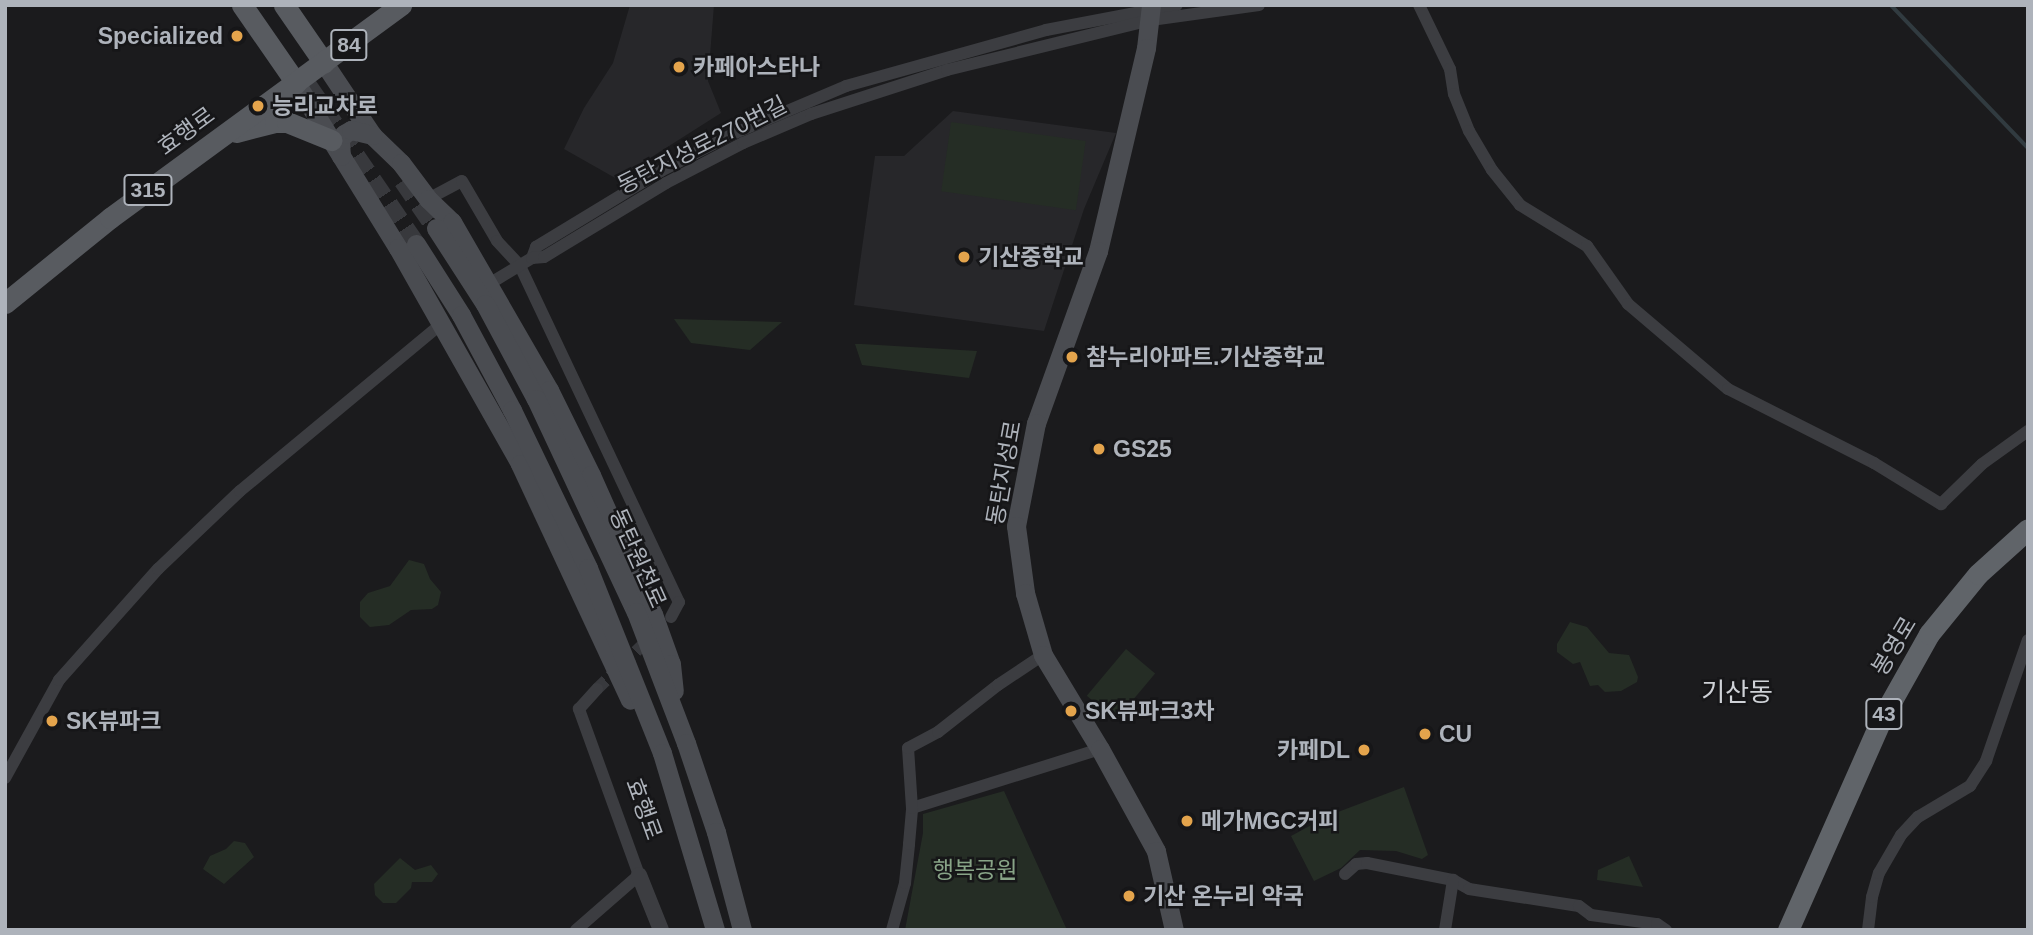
<!DOCTYPE html>
<html>
<head>
<meta charset="utf-8">
<style>
	body { margin:0 }
	#map { position:relative; width:2033px; height:935px; overflow:hidden; background:#1b1b1d; font-family:Helvetica,"Noto Sans KR",sans-serif }
	div>[style] { position:absolute }
	.built>* { inset:0; background:#27272a }
	.green>* { inset:0; background:#252d25; transform-origin:0 0 }
	.stream>* { height:3.5px; margin:-1.75px; padding:0 1.75px; transform-origin:1.75px; border-radius:1.75px; background:#313b40 }
	.minor-tunnel>* { height:12px; margin-top:-6px; transform-origin:0; background:repeating-linear-gradient(90deg,#38393d 0 12px,transparent 0 18px) }
	.secondary-tunnel>* { height:19px; margin-top:-9.5px; transform-origin:0; background:repeating-linear-gradient(90deg,#38393d 0 19px,transparent 0 29px) }
	.minor>* { height:12px; margin:-6px; padding:0 6px; transform-origin:6px; border-radius:6px; background:#3c3d41 }
	.tertiary>* { height:16px; margin:-8px; padding:0 8px; transform-origin:8px; border-radius:8px; background:#3c3d41 }
	.secondary>* { height:19px; margin:-9.5px; padding:0 9.5px; transform-origin:9.5px; border-radius:9.5px; background:#4a4c51 }
	.primary>* { height:21px; margin:-10.5px; padding:0 10.5px; transform-origin:10.5px; border-radius:10.5px; background:#585b60 }
	.trunk>* { height:21px; margin:-10.5px; padding:0 10.5px; transform-origin:10.5px; border-radius:10.5px; background:#606469 }
	.dots>* { width:19px; height:19px; translate:-50% -50%; box-sizing:border-box; border:4px solid #161618; border-radius:50% }
	span { translate:-50% -50%; white-space:nowrap; text-align:center; line-height:1.15; -webkit-text-stroke:5px #161618; paint-order:stroke }
	.shield-label span { padding:2px 5px; background:#161618; border:2px solid; border-radius:5px; -webkit-text-stroke-width:0 }
	.shield-label { font-size:21px; color:#aeb3bb; font-weight:700 }
	.poi-label { font-size:23px; color:#aeb3bb; font-weight:700 }
	.right { translate:-100% -50%; text-align:right }
	.left { translate:0 -50%; text-align:left }
	.street-label { font-size:23px; color:#aeb3bb }
	.park-label { font-size:23px; color:#88a487 }
	.quarter-label { font-size:26px; color:#cfd2d7 }
	.frame { position:absolute; inset:0; border:7px solid #aeb3bb; pointer-events:none }
</style>
</head>
<body>
<div id="map">
	<div class="built">
		<i style="clip-path:polygon(630px 5px,714px 5px,708px 81px,721px 113px,617px 179px,564px 149px,584px 108px,613px 63px)"></i>
		<i style="clip-path:polygon(953px 111px,1116px 133px,1084px 209px,1044px 331px,854px 305px,875px 156px,904px 156px)"></i>
	</div>
	<div class="green">
		<i style="left:951px;top:122px;width:136px;height:70px;rotate:8deg"></i>
		<i style="clip-path:polygon(674px 319px,782px 322px,750px 350px,691px 343px)"></i>
		<i style="clip-path:polygon(855px 344px,862px 344px,977px 351px,969px 378px,862px 365px)"></i>
		<i style="clip-path:polygon(409px 560px,424px 564px,430px 579px,441px 592px,438px 605px,432px 609px,411px 610px,389px 625px,370px 627px,360px 617px,360px 602px,368px 593px,390px 586px)"></i>
		<i style="clip-path:polygon(1570px 622px,1587px 627px,1609px 653px,1629px 655px,1638px 677px,1637px 682px,1621px 691px,1605px 692px,1598px 685px,1590px 686px,1580px 662px,1573px 664px,1557px 652px,1557px 644px)"></i>
		<i style="left:1126px;top:649px;width:38px;height:61px;rotate:40deg"></i>
		<i style="clip-path:polygon(1404px 787px,1428px 855px,1422px 859px,1396px 851px,1360px 850px,1341px 868px,1314px 881px,1291px 836px,1330px 815px)"></i>
		<i style="clip-path:polygon(1004px 791px,1067px 930px,905px 930px,923px 833px,923px 814px)"></i>
		<i style="clip-path:polygon(234px 841px,245px 843px,254px 857px,224px 884px,203px 869px,210px 856px,226px 849px)"></i>
		<i style="clip-path:polygon(1629px 856px,1643px 887px,1597px 880px,1598px 870px)"></i>
		<i style="clip-path:polygon(400px 858px,415px 870px,431px 865px,438px 874px,432px 882px,412px 882px,411px 888px,396px 903px,383px 903px,375px 895px,374px 884px)"></i>
	</div>
	<div class="stream">
		<i style="left:1891px;top:5px;width:198px;rotate:46.2deg"></i>
	</div>
	<div class="minor-tunnel">
		<i style="left:597px;top:689px;width:74px;rotate:-43.9deg"></i>
	</div>
	<div class="secondary-tunnel">
		<i style="left:307px;top:84px;width:194px;rotate:55.7deg"></i>
		<i style="left:403px;top:180px;width:58px;rotate:55.5deg"></i>
	</div>
	<div class="minor">
		<i style="left:1419px;top:5px;width:71px;rotate:64.2deg"></i>
		<i style="left:1450px;top:69px;width:25px;rotate:81deg"></i>
		<i style="left:1454px;top:94px;width:40px;rotate:68deg"></i>
		<i style="left:1469px;top:131px;width:45px;rotate:59.5deg"></i>
		<i style="left:1492px;top:170px;width:45px;rotate:51.3deg"></i>
		<i style="left:1520px;top:205px;width:79px;rotate:31.5deg"></i>
		<i style="left:1587px;top:246px;width:71px;rotate:54.7deg"></i>
		<i style="left:1628px;top:304px;width:131px;rotate:40.4deg"></i>
		<i style="left:1728px;top:389px;width:164px;rotate:26.9deg"></i>
		<i style="left:1874px;top:463px;width:79px;rotate:31.5deg"></i>
		<i style="left:1941px;top:504px;width:57px;rotate:-44.3deg"></i>
		<i style="left:1982px;top:464px;width:57px;rotate:-35.7deg"></i>
		<i style="left:428px;top:199px;width:38px;rotate:-28deg"></i>
		<i style="left:462px;top:181px;width:69px;rotate:59.7deg"></i>
		<i style="left:497px;top:241px;width:34px;rotate:47deg"></i>
		<i style="left:520px;top:266px;width:372px;rotate:64.7deg"></i>
		<i style="left:679px;top:602px;width:17px;rotate:118deg"></i>
		<i style="left:532px;top:258px;width:12px;rotate:-70deg"></i>
		<i style="left:536px;top:247px;width:146px;rotate:-31.3deg"></i>
		<i style="left:661px;top:171px;width:81px;rotate:-27.2deg"></i>
		<i style="left:733px;top:134px;width:123px;rotate:-23deg"></i>
		<i style="left:846px;top:86px;width:208px;rotate:-15.6deg"></i>
		<i style="left:1046px;top:30px;width:133px;rotate:-10.8deg"></i>
		<i style="left:489px;top:284px;width:50px;rotate:-31.2deg"></i>
		<i style="left:532px;top:258px;width:12px;rotate:-5deg"></i>
		<i style="left:544px;top:257px;width:143px;rotate:-31.2deg"></i>
		<i style="left:666px;top:183px;width:87px;rotate:-27.5deg"></i>
		<i style="left:743px;top:143px;width:74px;rotate:-23.1deg"></i>
		<i style="left:811px;top:114px;width:143px;rotate:-17.9deg"></i>
		<i style="left:947px;top:70px;width:210px;rotate:-13.8deg"></i>
		<i style="left:1151px;top:20px;width:109px;rotate:-7.9deg"></i>
		<i style="left:5px;top:778px;width:112px;rotate:-61.1deg"></i>
		<i style="left:59px;top:680px;width:149px;rotate:-48.3deg"></i>
		<i style="left:158px;top:569px;width:113px;rotate:-43.6deg"></i>
		<i style="left:240px;top:491px;width:263px;rotate:-39.7deg"></i>
		<i style="left:912px;top:808px;width:197px;rotate:-17.4deg"></i>
		<i style="left:1345px;top:874px;width:15px;rotate:-42deg"></i>
		<i style="left:1356px;top:864px;width:11px;rotate:-5deg"></i>
		<i style="left:1367px;top:863px;width:88px;rotate:11.2deg"></i>
		<i style="left:1453px;top:880px;width:18px;rotate:29deg"></i>
		<i style="left:1469px;top:889px;width:111px;rotate:8.8deg"></i>
		<i style="left:1579px;top:906px;width:15px;rotate:37deg"></i>
		<i style="left:1591px;top:915px;width:67px;rotate:7.8deg"></i>
		<i style="left:1657px;top:924px;width:11px;rotate:34deg"></i>
		<i style="left:576px;top:930px;width:84px;rotate:-41.1deg"></i>
		<i style="left:639px;top:875px;width:177px;rotate:-109.9deg"></i>
		<i style="left:579px;top:709px;width:27px;rotate:-48deg"></i>
		<i style="left:892px;top:930px;width:49px;rotate:-74.5deg"></i>
		<i style="left:905px;top:883px;width:39px;rotate:-84deg"></i>
		<i style="left:909px;top:844px;width:36px;rotate:-85deg"></i>
		<i style="left:912px;top:808px;width:60px;rotate:-93.8deg"></i>
		<i style="left:908px;top:748px;width:34px;rotate:-28deg"></i>
		<i style="left:938px;top:732px;width:76px;rotate:-38.1deg"></i>
		<i style="left:998px;top:685px;width:54px;rotate:-33.7deg"></i>
		<i style="left:1445px;top:930px;width:51px;rotate:-80.9deg"></i>
		<i style="left:1868px;top:930px;width:33px;rotate:-83deg"></i>
		<i style="left:1872px;top:897px;width:25px;rotate:-74deg"></i>
		<i style="left:1879px;top:873px;width:44px;rotate:-59.9deg"></i>
		<i style="left:1901px;top:835px;width:25px;rotate:-47deg"></i>
		<i style="left:1918px;top:817px;width:61px;rotate:-30.8deg"></i>
		<i style="left:1970px;top:786px;width:30px;rotate:-57deg"></i>
		<i style="left:1986px;top:761px;width:128px;rotate:-70.9deg"></i>
	</div>
	<div class="tertiary">
		<i style="left:639px;top:875px;width:59px;rotate:68.2deg"></i>
	</div>
	<div class="secondary">
		<i style="left:1151px;top:5px;width:43px;rotate:96.6deg"></i>
		<i style="left:1146px;top:48px;width:209px;rotate:103.3deg"></i>
		<i style="left:1098px;top:251px;width:183px;rotate:109.8deg"></i>
		<i style="left:1036px;top:423px;width:105px;rotate:101deg"></i>
		<i style="left:1016px;top:526px;width:68px;rotate:82.3deg"></i>
		<i style="left:1025px;top:593px;width:65px;rotate:73.8deg"></i>
		<i style="left:1043px;top:655px;width:110px;rotate:58.8deg"></i>
		<i style="left:1100px;top:749px;width:116px;rotate:61.2deg"></i>
		<i style="left:1156px;top:851px;width:81px;rotate:77.2deg"></i>
		<i style="left:324px;top:63px;width:87px;rotate:56.3deg"></i>
		<i style="left:372px;top:135px;width:40px;rotate:44deg"></i>
		<i style="left:401px;top:163px;width:45px;rotate:53.1deg"></i>
		<i style="left:428px;top:199px;width:33px;rotate:44deg"></i>
		<i style="left:452px;top:222px;width:194px;rotate:60deg"></i>
		<i style="left:549px;top:390px;width:95px;rotate:63.7deg"></i>
		<i style="left:591px;top:475px;width:152px;rotate:66deg"></i>
		<i style="left:653px;top:614px;width:53px;rotate:70.2deg"></i>
		<i style="left:671px;top:664px;width:27px;rotate:84deg"></i>
		<i style="left:296px;top:83px;width:194px;rotate:58.3deg"></i>
		<i style="left:398px;top:248px;width:248px;rotate:60.5deg"></i>
		<i style="left:520px;top:464px;width:260px;rotate:65deg"></i>
		<i style="left:341px;top:156px;width:16px;rotate:-94deg"></i>
		<i style="left:340px;top:140px;width:7px;rotate:-56deg"></i>
		<i style="left:344px;top:134px;width:8px;rotate:-30deg"></i>
		<i style="left:351px;top:130px;width:22px;rotate:13deg"></i>
		<i style="left:436px;top:228px;width:90px;rotate:57.2deg"></i>
		<i style="left:485px;top:304px;width:108px;rotate:61.8deg"></i>
		<i style="left:536px;top:399px;width:235px;rotate:64.9deg"></i>
		<i style="left:636px;top:612px;width:140px;rotate:69.1deg"></i>
		<i style="left:686px;top:743px;width:94px;rotate:71.4deg"></i>
		<i style="left:716px;top:832px;width:101px;rotate:75.1deg"></i>
		<i style="left:416px;top:244px;width:84px;rotate:57.6deg"></i>
		<i style="left:461px;top:315px;width:108px;rotate:61.8deg"></i>
		<i style="left:512px;top:410px;width:175px;rotate:64.3deg"></i>
		<i style="left:588px;top:568px;width:199px;rotate:68.2deg"></i>
		<i style="left:662px;top:753px;width:185px;rotate:73.3deg"></i>
	</div>
	<div class="primary">
		<i style="left:242px;top:5px;width:95px;rotate:55.3deg"></i>
		<i style="left:284px;top:5px;width:70px;rotate:55.4deg"></i>
		<i style="left:236px;top:132px;width:40px;rotate:-14.4deg"></i>
		<i style="left:275px;top:122px;width:12px"></i>
		<i style="left:287px;top:122px;width:48px;rotate:22.2deg"></i>
		<i style="left:5px;top:303px;width:135px;rotate:-39deg"></i>
		<i style="left:110px;top:218px;width:361px;rotate:-36.2deg"></i>
	</div>
	<div class="trunk">
		<i style="left:1788px;top:930px;width:234px;rotate:-66.1deg"></i>
		<i style="left:1883px;top:716px;width:94px;rotate:-60.7deg"></i>
		<i style="left:1929px;top:634px;width:77px;rotate:-50.8deg"></i>
		<i style="left:1978px;top:574px;width:67px;rotate:-42deg"></i>
	</div>
	<div class="dots">
		<i style="left:237px;top:36px;background:#e4a44c"></i>
		<i style="left:679px;top:67px;background:#e4a44c"></i>
		<i style="left:258px;top:106px;background:#e4a44c"></i>
		<i style="left:964px;top:257px;background:#e4a44c"></i>
		<i style="left:1072px;top:357px;background:#e4a44c"></i>
		<i style="left:1099px;top:449px;background:#e4a44c"></i>
		<i style="left:1071px;top:711px;background:#e4a44c"></i>
		<i style="left:52px;top:721px;background:#e4a44c"></i>
		<i style="left:1425px;top:734px;background:#e4a44c"></i>
		<i style="left:1364px;top:750px;background:#e4a44c"></i>
		<i style="left:1187px;top:821px;background:#e4a44c"></i>
		<i style="left:1129px;top:896px;background:#e4a44c"></i>
	</div>
	<div class="shield-label">
		<span style="left:349px;top:45px">84</span>
		<span style="left:148px;top:190px">315</span>
		<span style="left:1884px;top:714px">43</span>
	</div>
	<div class="poi-label">
		<span class="right" style="left:223px;top:36px">Specialized</span>
		<span class="left" style="left:693px;top:67px">카페아스타나</span>
		<span class="left" style="left:272px;top:106px">능리교차로</span>
		<span class="left" style="left:978px;top:257px">기산중학교</span>
		<span class="left" style="left:1086px;top:357px">참누리아파트.기산중학교</span>
		<span class="left" style="left:1113px;top:449px">GS25</span>
		<span class="left" style="left:1085px;top:711px">SK뷰파크3차</span>
		<span class="left" style="left:66px;top:721px">SK뷰파크</span>
		<span class="left" style="left:1439px;top:734px">CU</span>
		<span class="right" style="left:1350px;top:750px">카페DL</span>
		<span class="left" style="left:1201px;top:821px">메가MGC커피</span>
		<span class="left" style="left:1143px;top:896px">기산 온누리 약국</span>
	</div>
	<div class="street-label">
		<span style="left:186px;top:131px;rotate:-36deg">효행로</span>
		<span style="left:702px;top:145px;rotate:-27deg">동탄지성로270번길</span>
		<span style="left:1004px;top:473px;rotate:-80deg">동탄지성로</span>
		<span style="left:638px;top:558px;rotate:66deg">동탄원천로</span>
		<span style="left:1894px;top:646px;rotate:-59deg">봉영로</span>
		<span style="left:644px;top:809px;rotate:70deg">효행로</span>
	</div>
	<div class="park-label">
		<span style="left:975px;top:870px">행복공원</span>
	</div>
	<div class="quarter-label">
		<span style="left:1737px;top:693px">기산동</span>
	</div>
	<div class="frame"></div>
</div>
</body>
</html>
